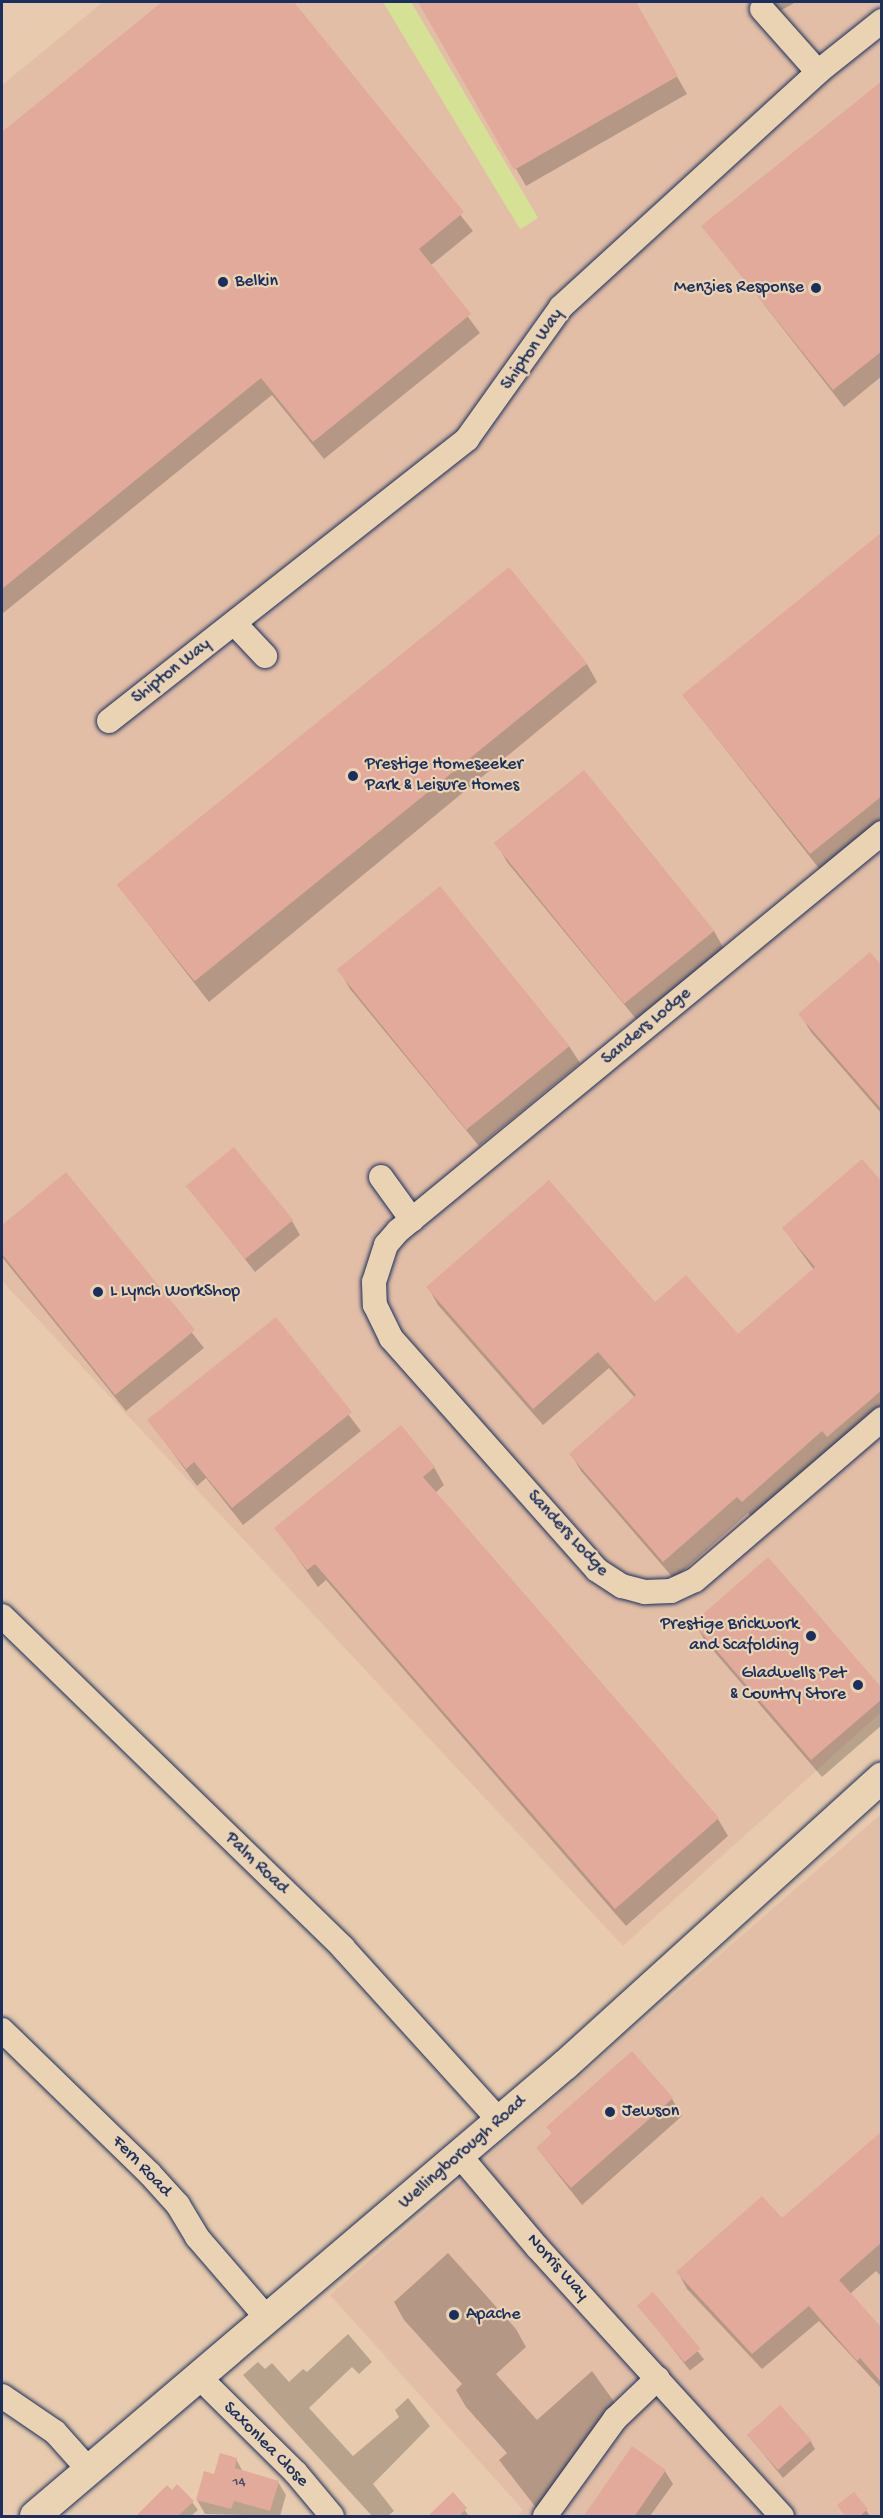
<!DOCTYPE html>
<html>
<head>
<meta charset="utf-8">
<style>
	body { margin:0 }
	#map { position:relative; width:883px; height:2518px; overflow:hidden; background:#e8cbae; font-family:"Gochi Hand",sans-serif }
	div>[style] { position:absolute }
	.built>* { inset:0; background:#e2bea7 }
	.green>* { inset:0; background:#d5e194 }
	.shadow>* { inset:0; background:#0003; transform-origin:0 0 }
	.building>* { inset:0; background:#e2aa9a; transform-origin:0 0 }
	.roads { filter:drop-shadow(0 0 2px #1b2f5e) drop-shadow(0 0 2px #1b2f5e) }
	.minor>* { height:24px; margin:-12px; padding:0 12px; transform-origin:12px; border-radius:12px; background:#ead3b3 }
	.major>* { height:30px; margin:-15px; padding:0 15px; transform-origin:15px; border-radius:15px; background:#ead3b3 }
	.dots>* { width:16px; height:16px; translate:-50% -50%; box-sizing:border-box; border:3px solid #ead3b3; border-radius:50% }
	span { translate:-50% -50%; white-space:nowrap; text-align:center; line-height:1.15; -webkit-text-stroke:4.5px #ead3b3; paint-order:stroke }
	.number-label { font-size:15px; color:#4d4e6d }
	.number-label span { -webkit-text-stroke-width:0 }
	.poi-label { font-size:18px; color:#1b2f5e }
	.left { translate:0 -50%; text-align:left }
	.right { translate:-100% -50%; text-align:right }
	.street-label { font-size:18px; color:#1b2f5e }
	.frame { position:absolute; inset:0; border:3px solid #1b2f5e; pointer-events:none }
</style>
</head>
<body>
<div id="map">
	<div class="built">
		<i style="clip-path:polygon(103px 2px,383px 2px,520px 229px,538px 218px,411px 2px,881px 2px,881px 1712px,623px 1946px,2px 1281px,2px 85px)"></i>
		<i style="clip-path:polygon(881px 1814px,881px 2516px,517px 2516px,523px 2510px,330px 2295px)"></i>
	</div>
	<div class="green">
		<i style="clip-path:polygon(383px 2px,411px 2px,538px 218px,520px 229px)"></i>
	</div>
	<div class="shadow">
		<i style="clip-path:polygon(165px 2px,292px 2px,473px 231px,430px 266px,480px 333px,324px 459px,272px 395px,2px 614px,2px 134px)"></i>
		<i style="clip-path:polygon(420px 2px,634px 2px,687px 94px,526px 186px)"></i>
		<i style="clip-path:polygon(771px 2px,796px 2px,778px 12px)"></i>
		<i style="clip-path:polygon(882px 82px,882px 376px,844px 407px,703px 226px)"></i>
		<i style="clip-path:polygon(882px 534px,882px 822px,821px 871px,683px 695px)"></i>
		<i style="clip-path:polygon(587px 664px,597px 682px,209px 1002px,121px 889px)"></i>
		<i style="clip-path:polygon(497px 844px,714px 931px,724px 949px,637px 1020px,507px 862px)"></i>
		<i style="clip-path:polygon(882px 968px,882px 1114px,811px 1032px,800px 1014px)"></i>
		<i style="clip-path:polygon(340px 971px,569px 1046px,580px 1063px,479px 1146px,350px 989px)"></i>
		<i style="clip-path:polygon(66px 1174px,204px 1348px,126px 1411px,2px 1257px,2px 1227px)"></i>
		<i style="clip-path:polygon(882px 1184px,882px 1416px,752px 1518px,748px 1513px,674px 1579px,581px 1471px,571px 1454px,635px 1398px,609px 1368px,543px 1425px,438px 1305px,428px 1287px,655px 1304px,738px 1337px,814px 1270px,784px 1229px)"></i>
		<i style="clip-path:polygon(188px 1186px,292px 1221px,300px 1235px,255px 1272px)"></i>
		<i style="clip-path:polygon(275px 1319px,361px 1431px,243px 1525px,206px 1478px,197px 1486px,149px 1420px)"></i>
		<i style="clip-path:polygon(434px 1467px,444px 1485px,435px 1493px,718px 1819px,728px 1836px,626px 1926px,326px 1580px,318px 1587px,276px 1528px)"></i>
		<i style="clip-path:polygon(695px 1623px,882px 1690px,882px 1725px,822px 1777px,705px 1641px)"></i>
		<i style="clip-path:polygon(672px 2099px,682px 2116px,582px 2205px,537px 2148px,553px 2135px,548px 2127px)"></i>
		<i style="clip-path:polygon(882px 2133px,882px 2277px,876px 2271px,850px 2294px,882px 2331px,882px 2389px,819px 2321px,762px 2369px,687px 2289px,678px 2272px,782px 2220px)"></i>
		<i style="clip-path:polygon(448px 2253px,516px 2329px,526px 2347px,496px 2374px,537px 2420px,592px 2371px,623px 2414px,537px 2509px,499px 2460px,507px 2453px,466px 2407px,456px 2390px,462px 2384px,404px 2320px,394px 2302px)"></i>
		<i style="left:653px;top:2294px;width:83px;height:18px;rotate:52deg"></i>
		<i style="clip-path:polygon(348px 2334px,372px 2362px,359px 2374px,352px 2367px,309px 2408px,353px 2456px,399px 2417px,395px 2410px,408px 2398px,430px 2426px,373px 2484px,394px 2511px,388px 2516px,372px 2516px,243px 2375px,258px 2362px,265px 2369px,272px 2363px,289px 2382px,303px 2369px,307px 2372px)"></i>
		<i style="clip-path:polygon(748px 2435px,810px 2440px,815px 2449px,783px 2478px)"></i>
		<i style="clip-path:polygon(632px 2448px,665px 2471px,673px 2484px,650px 2516px,585px 2516px)"></i>
		<i style="clip-path:polygon(236px 2459px,243px 2472px,278px 2482px,286px 2495px,280px 2516px,205px 2514px,197px 2500px,215px 2476px)"></i>
		<i style="clip-path:polygon(453px 2495px,469px 2516px,436px 2516px)"></i>
		<i style="clip-path:polygon(192px 2502px,198px 2510px,191px 2516px,137px 2516px)"></i>
		<i style="clip-path:polygon(866px 2510px,870px 2516px,846px 2516px)"></i>
	</div>
	<div class="building">
		<i style="clip-path:polygon(162px 2px,294px 2px,464px 212px,419px 249px,471px 314px,313px 442px,261px 378px,2px 589px,2px 132px)"></i>
		<i style="clip-path:polygon(418px 2px,636px 2px,678px 76px,514px 170px)"></i>
		<i style="clip-path:polygon(882px 81px,882px 351px,833px 390px,701px 226px)"></i>
		<i style="clip-path:polygon(882px 532px,882px 796px,810px 854px,682px 695px)"></i>
		<i style="left:509px;top:567px;width:124px;height:505px;rotate:51deg"></i>
		<i style="left:584px;top:770px;width:207px;height:116px;rotate:51deg"></i>
		<i style="left:440px;top:886px;width:206px;height:133px;rotate:51deg"></i>
		<i style="clip-path:polygon(870px 952px,882px 966px,882px 1110px,798px 1014px)"></i>
		<i style="left:234px;top:1147px;width:94px;height:62px;rotate:51deg"></i>
		<i style="clip-path:polygon(862px 1159px,882px 1182px,882px 1390px,827px 1437px,822px 1431px,742px 1502px,737px 1497px,663px 1562px,569px 1454px,636px 1395px,598px 1352px,533px 1409px,426px 1287px,549px 1180px,655px 1302px,686px 1275px,738px 1334px,815px 1267px,782px 1228px)"></i>
		<i style="clip-path:polygon(66px 1172px,195px 1330px,115px 1395px,2px 1254px,2px 1225px)"></i>
		<i style="clip-path:polygon(276px 1317px,352px 1412px,232px 1508px,194px 1462px,186px 1469px,147px 1420px)"></i>
		<i style="clip-path:polygon(401px 1425px,435px 1467px,423px 1477px,719px 1818px,615px 1909px,315px 1564px,307px 1570px,274px 1528px)"></i>
		<i style="clip-path:polygon(768px 1557px,882px 1688px,882px 1699px,811px 1760px,693px 1623px)"></i>
		<i style="clip-path:polygon(632px 2051px,673px 2098px,571px 2188px,536px 2148px,552px 2133px,546px 2127px)"></i>
		<i style="clip-path:polygon(882px 2131px,882px 2242px,839px 2280px,882px 2328px,882px 2383px,860px 2358px,857px 2361px,809px 2306px,752px 2354px,676px 2272px,762px 2196px,782px 2218px)"></i>
		<i style="left:653px;top:2292px;width:74px;height:21px;rotate:50deg"></i>
		<i style="left:780px;top:2405px;width:47px;height:45px;rotate:48deg"></i>
		<i style="clip-path:polygon(632px 2446px,666px 2470px,634px 2517px,583px 2517px)"></i>
		<i style="clip-path:polygon(220px 2453px,237px 2458px,235px 2468px,279px 2481px,270px 2511px,234px 2501px,231px 2509px,196px 2500px,204px 2471px,214px 2474px)"></i>
		<i style="clip-path:polygon(177px 2484px,194px 2501px,177px 2517px,135px 2517px,167px 2485px,172px 2490px)"></i>
		<i style="clip-path:polygon(453px 2492px,467px 2508px,458px 2517px,427px 2517px)"></i>
		<i style="clip-path:polygon(854px 2492px,868px 2509px,859px 2517px,846px 2517px,837px 2505px)"></i>
	</div>
	<div class="roads">
		<div class="minor">
			<i style="left:762px;top:9px;width:84px;rotate:48.4deg"></i>
			<i style="left:235px;top:624px;width:44px;rotate:46.8deg"></i>
			<i style="left:109px;top:721px;width:456px;rotate:-38.2deg"></i>
			<i style="left:467px;top:439px;width:162px;rotate:-54.5deg"></i>
			<i style="left:561px;top:307px;width:348px;rotate:-42.4deg"></i>
			<i style="left:818px;top:72px;width:82px;rotate:-38.6deg"></i>
			<i style="left:882px;top:833px;width:627px;rotate:140.57deg"></i>
			<i style="left:398px;top:1231px;width:18px;rotate:131deg"></i>
			<i style="left:386px;top:1245px;width:39px;rotate:108deg"></i>
			<i style="left:374px;top:1282px;width:23px;rotate:88deg"></i>
			<i style="left:375px;top:1305px;width:37px;rotate:64deg"></i>
			<i style="left:391px;top:1338px;width:310px;rotate:48.4deg"></i>
			<i style="left:597px;top:1570px;width:30px;rotate:33deg"></i>
			<i style="left:622px;top:1586px;width:24px;rotate:15deg"></i>
			<i style="left:645px;top:1592px;width:26px;rotate:-2deg"></i>
			<i style="left:671px;top:1591px;width:26px;rotate:-25deg"></i>
			<i style="left:695px;top:1580px;width:247px;rotate:-40.7deg"></i>
			<i style="left:381px;top:1177px;width:53px;rotate:54.2deg"></i>
			<i style="left:2px;top:1616px;width:476px;rotate:44.2deg"></i>
			<i style="left:343px;top:1948px;width:234px;rotate:47.8deg"></i>
			<i style="left:2px;top:2030px;width:206px;rotate:44.2deg"></i>
			<i style="left:150px;top:2174px;width:42px;rotate:47.9deg"></i>
			<i style="left:178px;top:2205px;width:37px;rotate:59deg"></i>
			<i style="left:197px;top:2237px;width:106px;rotate:49.2deg"></i>
			<i style="left:460px;top:2156px;width:119px;rotate:49.8deg"></i>
			<i style="left:537px;top:2247px;width:364px;rotate:47.7deg"></i>
			<i style="left:197px;top:2375px;width:139px;rotate:44.7deg"></i>
			<i style="left:296px;top:2473px;width:56px;rotate:50.1deg"></i>
			<i style="left:2px;top:2396px;width:64px;rotate:34.2deg"></i>
			<i style="left:55px;top:2432px;width:50px;rotate:48.3deg"></i>
			<i style="left:545px;top:2516px;width:120px;rotate:-54.2deg"></i>
			<i style="left:615px;top:2419px;width:59px;rotate:-43.6deg"></i>
		</div>
		<div class="major">
			<i style="left:35px;top:2516px;width:696px;rotate:-40.4deg"></i>
			<i style="left:565px;top:2065px;width:428px;rotate:-42.2deg"></i>
		</div>
	</div>
	<div class="dots">
		<i style="left:223px;top:282px;background:#1b2f5e"></i>
		<i style="left:816px;top:288px;background:#1b2f5e"></i>
		<i style="left:353px;top:776px;background:#1b2f5e"></i>
		<i style="left:98px;top:1292px;background:#1b2f5e"></i>
		<i style="left:811px;top:1636px;background:#1b2f5e"></i>
		<i style="left:858px;top:1685px;background:#1b2f5e"></i>
		<i style="left:610px;top:2112px;background:#1b2f5e"></i>
		<i style="left:454px;top:2315px;background:#1b2f5e"></i>
	</div>
	<div class="number-label">
		<span style="left:239px;top:2483px">14</span>
	</div>
	<div class="poi-label">
		<span class="left" style="left:235px;top:282px">Belkin</span>
		<span class="right" style="left:804px;top:288px">Menzies Response</span>
		<span class="left" style="left:365px;top:776px">Prestige Homeseeker<br>Park &amp; Leisure Homes</span>
		<span class="left" style="left:110px;top:1292px">L Lynch WorkShop</span>
		<span class="right" style="left:799px;top:1636px">Prestige Brickwork<br>and Scafolding</span>
		<span class="right" style="left:846px;top:1685px">Gladwells Pet<br>&amp; Country Store</span>
		<span class="left" style="left:622px;top:2112px">Jewson</span>
		<span class="left" style="left:466px;top:2315px">Apache</span>
	</div>
	<div class="street-label">
		<span style="left:533px;top:350px;rotate:-55deg">Shipton Way</span>
		<span style="left:172px;top:672px;rotate:-38deg">Shipton Way</span>
		<span style="left:647px;top:1027px;rotate:-40deg">Sanders Lodge</span>
		<span style="left:567px;top:1534px;rotate:47deg">Sanders Lodge</span>
		<span style="left:256px;top:1864px;rotate:44deg">Palm Road</span>
		<span style="left:463px;top:2153px;rotate:-41deg">Wellingborough Road</span>
		<span style="left:141px;top:2167px;rotate:46deg">Fern Road</span>
		<span style="left:557px;top:2268px;rotate:48deg">Norris Way</span>
		<span style="left:265px;top:2445px;rotate:45deg">Saxonlea Close</span>
	</div>
	<div class="frame"></div>
</div>
</body>
</html>
